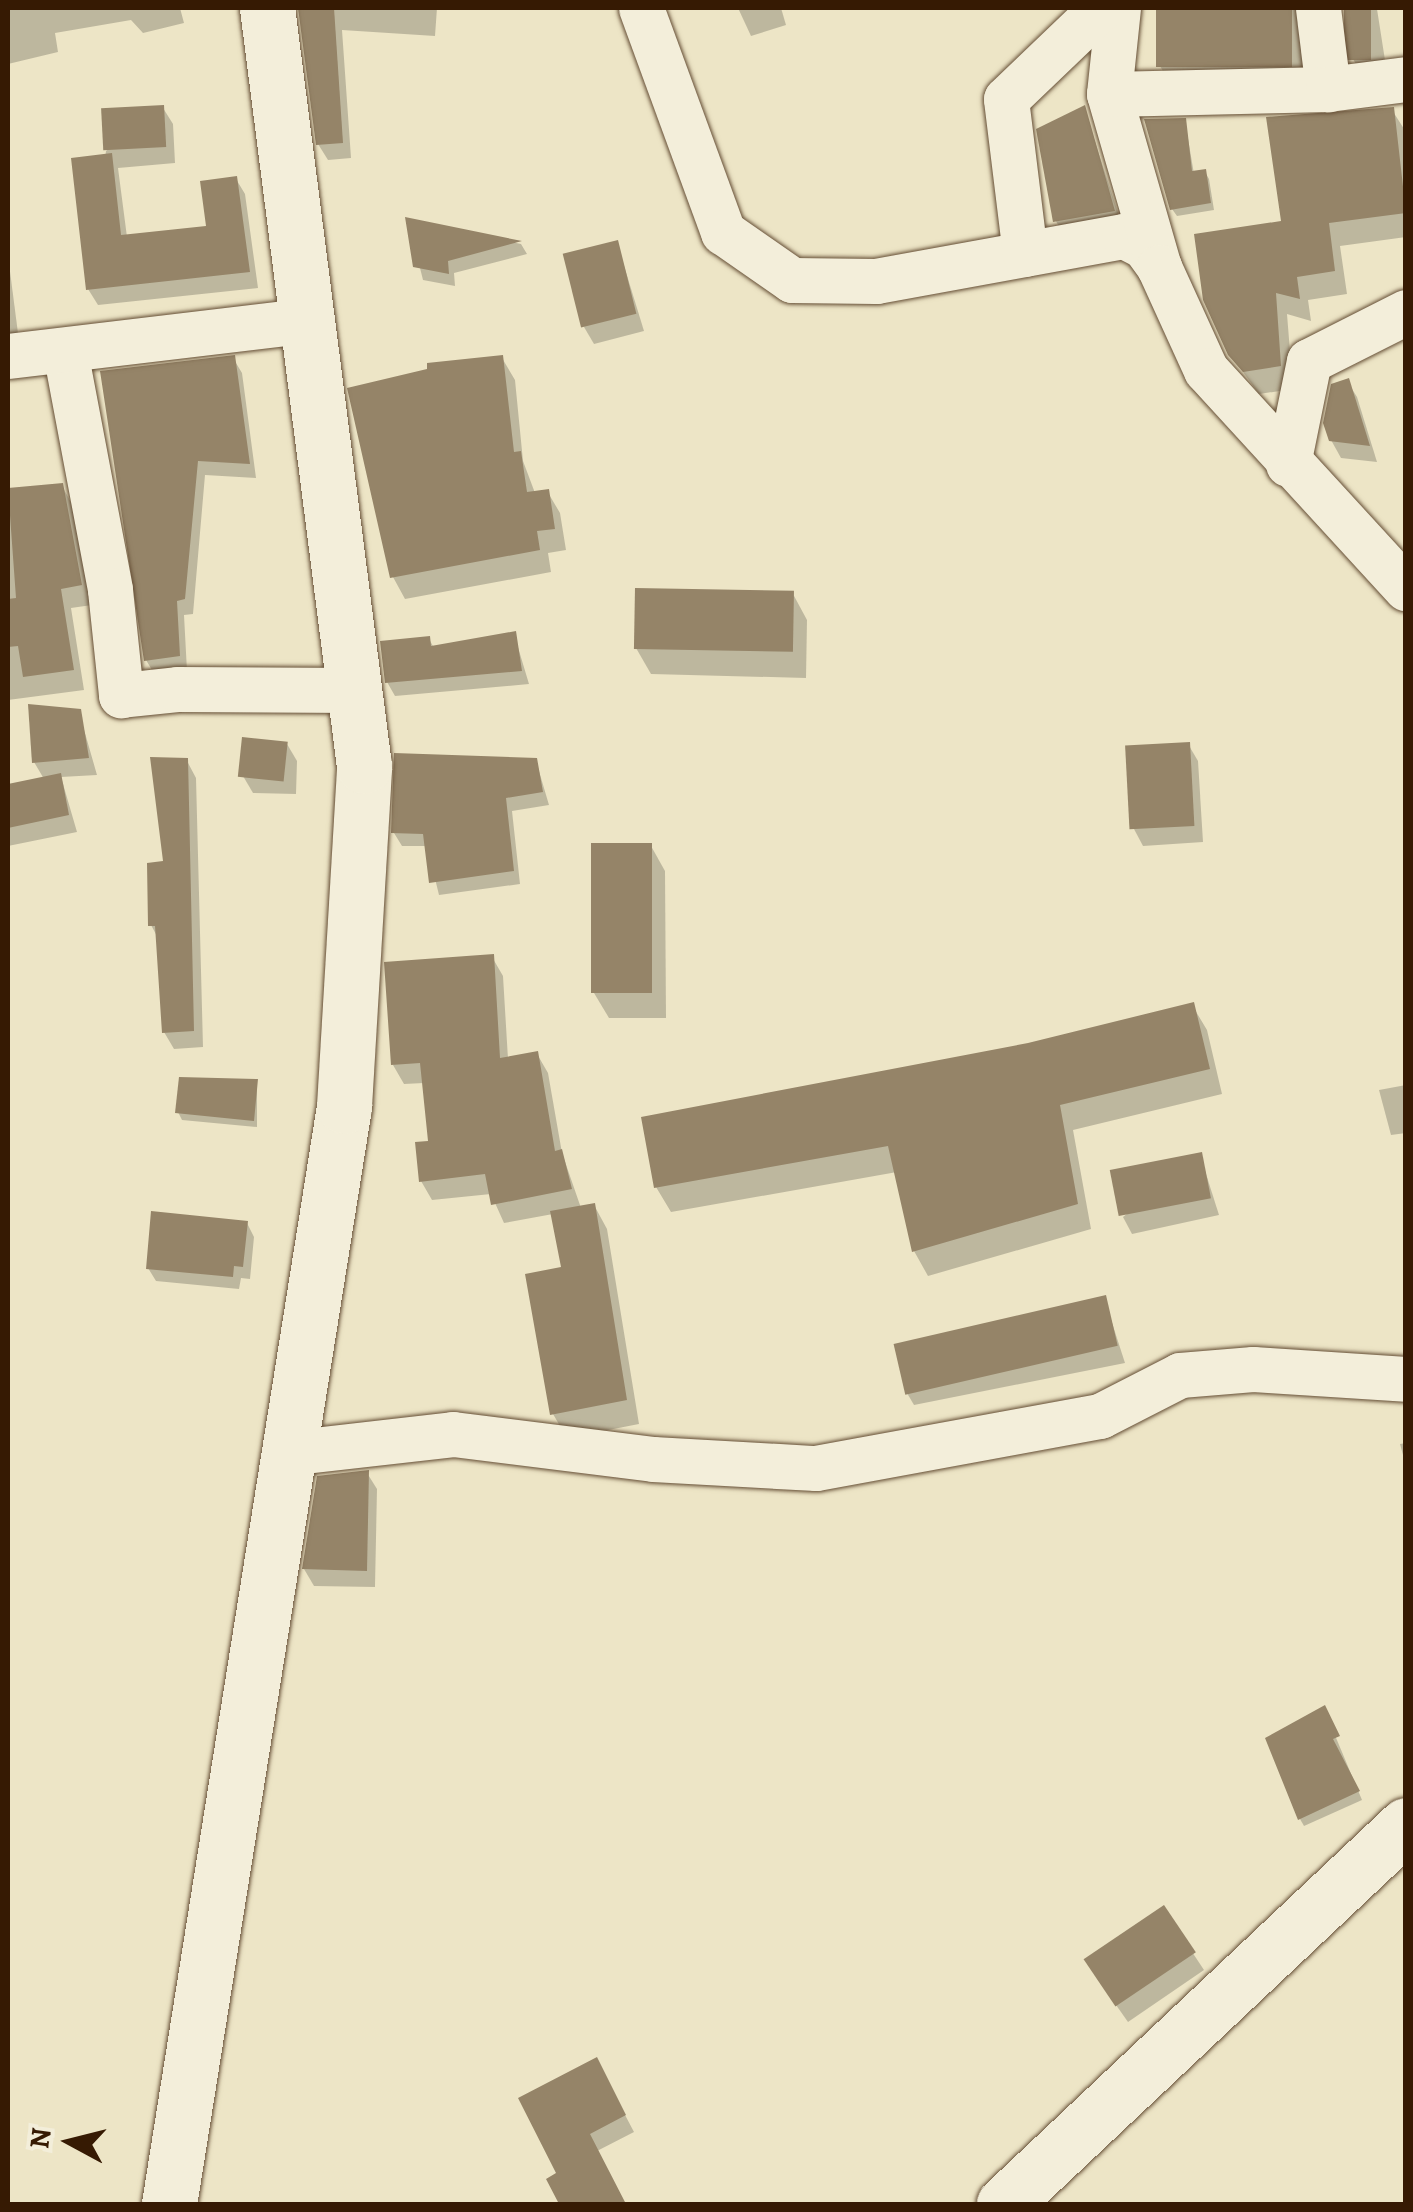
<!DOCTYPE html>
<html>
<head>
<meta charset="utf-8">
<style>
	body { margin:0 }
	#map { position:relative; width:1413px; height:2212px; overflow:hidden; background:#ede5c6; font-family:Alegreya,serif }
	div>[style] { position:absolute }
	.shadow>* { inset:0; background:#0003 }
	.building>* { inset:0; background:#958468; transform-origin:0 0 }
	.roads { filter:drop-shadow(0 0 2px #644d34) drop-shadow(0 0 2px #644d34) }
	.street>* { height:45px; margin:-22.5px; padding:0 22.5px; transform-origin:22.5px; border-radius:22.5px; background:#f3eeda }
	.secondary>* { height:55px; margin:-27.5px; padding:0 27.5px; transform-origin:27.5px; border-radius:27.5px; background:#f3eeda }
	span { translate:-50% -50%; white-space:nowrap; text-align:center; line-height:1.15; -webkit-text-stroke:8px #f3eeda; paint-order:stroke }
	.frame { position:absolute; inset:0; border:10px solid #361a03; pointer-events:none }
	.north { position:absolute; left:20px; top:2092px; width:100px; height:100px; -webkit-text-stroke:8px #f3eeda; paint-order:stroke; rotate:277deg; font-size:28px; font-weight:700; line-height:40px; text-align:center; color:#361a03 }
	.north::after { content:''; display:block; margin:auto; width:35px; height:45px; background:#361a03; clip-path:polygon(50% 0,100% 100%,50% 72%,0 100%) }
</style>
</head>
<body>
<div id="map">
	<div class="shadow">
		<i style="clip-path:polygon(8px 8px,180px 8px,184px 23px,143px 33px,131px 20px,55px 33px,58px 52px,8px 64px)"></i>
		<i style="clip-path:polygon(299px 8px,437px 8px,435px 36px,342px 30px,351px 158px,328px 160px,318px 144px)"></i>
		<i style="clip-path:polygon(738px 8px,781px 8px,786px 25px,751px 36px)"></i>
		<i style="clip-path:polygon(1158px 8px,1305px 8px,1311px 87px,1174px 90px,1160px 66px)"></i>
		<i style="clip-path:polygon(1347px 8px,1383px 8px,1377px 9px,1387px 73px,1363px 76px,1353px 59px)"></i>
		<i style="clip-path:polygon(163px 108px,173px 124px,175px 163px,118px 168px,127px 237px,209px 228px,236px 179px,245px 194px,258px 288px,98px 305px,88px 289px,106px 151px)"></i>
		<i style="clip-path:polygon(1084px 108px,1123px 228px,1065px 238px,1056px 221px)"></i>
		<i style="clip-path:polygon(1392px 110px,1406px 132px,1406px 237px,1340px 246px,1347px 294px,1308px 300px,1311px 321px,1287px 314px,1293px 389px,1259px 394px,1230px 354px)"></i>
		<i style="clip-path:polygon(1185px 121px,1194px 174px,1205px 172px,1209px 179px,1214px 210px,1177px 216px,1172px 209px)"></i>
		<i style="clip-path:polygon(408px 220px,521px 244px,527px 254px,454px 273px,455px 286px,423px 280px)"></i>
		<i style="clip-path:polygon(617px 243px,644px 331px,594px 344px,584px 327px)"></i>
		<i style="clip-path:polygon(8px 256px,19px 341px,8px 343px)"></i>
		<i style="clip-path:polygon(233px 358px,242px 373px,256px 478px,205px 475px,193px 614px,184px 615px,187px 671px,155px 675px,146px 660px,103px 374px)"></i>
		<i style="clip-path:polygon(502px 358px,515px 380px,523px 461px,535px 493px,547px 491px,560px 513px,566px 550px,548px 553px,551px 572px,405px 599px,393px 577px)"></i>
		<i style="clip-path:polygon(1347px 381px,1357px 397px,1377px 462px,1341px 458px,1331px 440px)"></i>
		<i style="clip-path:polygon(62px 486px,73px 506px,92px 605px,71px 608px,84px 690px,8px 700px,8px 490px)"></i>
		<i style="clip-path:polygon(793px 594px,807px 620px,806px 678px,651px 674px,636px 648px)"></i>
		<i style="clip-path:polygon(514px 634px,529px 684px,395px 696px,387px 682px,429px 639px,434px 648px)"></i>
		<i style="clip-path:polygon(79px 712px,97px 775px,61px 777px,77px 832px,8px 846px,8px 786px,44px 779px,34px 762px)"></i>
		<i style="clip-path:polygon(287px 744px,297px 761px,296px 794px,253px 793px,243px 776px)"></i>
		<i style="clip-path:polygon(1188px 744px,1198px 761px,1203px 842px,1143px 846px,1134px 829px)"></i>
		<i style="clip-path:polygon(187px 761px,196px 778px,203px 1047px,174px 1049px,164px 1032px,158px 938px,151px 925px)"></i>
		<i style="clip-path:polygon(536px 761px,549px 805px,512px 811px,520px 884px,439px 895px,427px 846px,402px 846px,394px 833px)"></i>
		<i style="clip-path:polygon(651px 846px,665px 871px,666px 1018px,609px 1018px,594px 993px)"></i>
		<i style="clip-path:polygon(492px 957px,503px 976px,508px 1059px,537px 1054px,548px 1073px,562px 1153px,581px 1208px,594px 1205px,607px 1229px,639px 1424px,567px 1438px,553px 1414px,564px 1269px,553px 1214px,504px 1223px,491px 1194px,432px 1200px,421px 1181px,431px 1143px,424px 1083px,404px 1084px,393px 1065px)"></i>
		<i style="clip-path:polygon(1192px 1005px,1207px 1030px,1222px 1094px,1073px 1130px,1091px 1229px,928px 1276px,914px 1251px,897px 1172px,671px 1212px,656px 1187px,1028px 1046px)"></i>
		<i style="clip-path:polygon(257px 1082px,257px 1127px,182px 1120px,178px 1112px)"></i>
		<i style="clip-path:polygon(1406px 1085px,1406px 1133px,1391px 1135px,1379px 1090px)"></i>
		<i style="clip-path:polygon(1200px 1155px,1219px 1215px,1132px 1234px,1123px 1217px)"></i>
		<i style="clip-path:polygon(247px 1223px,254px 1237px,250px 1279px,241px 1278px,239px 1289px,156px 1281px,148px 1268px)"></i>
		<i style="clip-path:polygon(1104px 1298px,1125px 1363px,914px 1405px,904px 1388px)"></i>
		<i style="clip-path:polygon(1406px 1443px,1406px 1466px,1400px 1444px)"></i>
		<i style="clip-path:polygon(367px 1473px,377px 1489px,375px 1587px,314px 1586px,304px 1569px)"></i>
		<i style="clip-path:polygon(1324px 1709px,1362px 1800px,1304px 1826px,1300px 1819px)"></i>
		<i style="clip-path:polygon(1163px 1908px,1204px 1970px,1128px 2022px,1097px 1978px)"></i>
		<i style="clip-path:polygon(605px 2077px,634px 2132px,597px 2151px,625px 2204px,562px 2204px,549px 2180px,560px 2174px)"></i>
	</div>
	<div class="building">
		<i style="clip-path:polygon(298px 8px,334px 8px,343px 143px,316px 145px)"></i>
		<i style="left:1156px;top:8px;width:136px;height:59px"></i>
		<i style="left:1344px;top:8px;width:27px;height:52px"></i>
		<i style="left:164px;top:105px;width:42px;height:63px;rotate:87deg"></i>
		<i style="clip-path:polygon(1085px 105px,1115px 211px,1053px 222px,1036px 129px)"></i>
		<i style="clip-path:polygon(1394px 107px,1406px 213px,1329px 223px,1335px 271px,1297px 277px,1300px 299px,1276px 293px,1281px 366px,1243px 372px,1228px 355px,1203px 300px,1194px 234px,1281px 221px,1266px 117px)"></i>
		<i style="clip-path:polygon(1186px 118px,1192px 171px,1206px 169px,1211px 203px,1170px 210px,1144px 119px)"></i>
		<i style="clip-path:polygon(112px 153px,121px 235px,206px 226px,200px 181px,237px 176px,250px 272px,86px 290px,71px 158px)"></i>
		<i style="clip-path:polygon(405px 217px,522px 241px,448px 261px,449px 274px,413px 267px)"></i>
		<i style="left:618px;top:240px;width:76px;height:57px;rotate:76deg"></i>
		<i style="clip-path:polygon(235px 355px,250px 464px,198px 461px,185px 599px,177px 601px,180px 656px,144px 661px,100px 371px)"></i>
		<i style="clip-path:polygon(503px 355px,514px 452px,521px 451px,527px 492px,549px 489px,555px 529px,537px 531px,540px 550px,390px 578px,347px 388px,427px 369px,427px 363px)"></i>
		<i style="clip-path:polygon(1349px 378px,1370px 446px,1329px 441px,1323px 423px,1331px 384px)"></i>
		<i style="clip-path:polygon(63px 483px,82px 585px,61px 589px,74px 670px,23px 677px,18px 646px,8px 647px,8px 599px,16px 598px,8px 488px)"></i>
		<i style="left:635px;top:588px;width:159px;height:61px;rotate:1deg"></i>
		<i style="clip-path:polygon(516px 631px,522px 671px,385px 683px,380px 641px,430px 636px,431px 646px)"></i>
		<i style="clip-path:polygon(28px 704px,81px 709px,89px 758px,32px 763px)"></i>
		<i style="left:242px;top:737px;width:46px;height:40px;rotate:6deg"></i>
		<i style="left:1190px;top:742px;width:84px;height:65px;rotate:87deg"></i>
		<i style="clip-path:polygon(394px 753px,537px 758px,543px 792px,506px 798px,514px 871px,429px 883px,423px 834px,391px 833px)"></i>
		<i style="clip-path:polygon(150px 757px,188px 758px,194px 1031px,162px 1033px,155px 926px,148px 926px,147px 863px,163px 861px)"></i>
		<i style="clip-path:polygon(61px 773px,69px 815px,8px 828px,8px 784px)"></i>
		<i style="left:652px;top:843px;width:150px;height:61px;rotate:90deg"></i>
		<i style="clip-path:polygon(494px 954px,500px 1058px,538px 1051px,555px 1151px,562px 1149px,572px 1189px,491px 1205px,485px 1174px,419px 1182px,415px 1142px,428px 1141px,420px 1063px,391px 1065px,384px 962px)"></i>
		<i style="clip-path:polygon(1194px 1002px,1210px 1069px,1060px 1105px,1078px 1204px,912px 1252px,888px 1146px,654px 1188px,641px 1117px,1028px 1043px)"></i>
		<i style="clip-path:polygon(179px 1077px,258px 1079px,254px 1121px,175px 1113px)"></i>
		<i style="left:1202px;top:1152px;width:47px;height:94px;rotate:79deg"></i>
		<i style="clip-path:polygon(595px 1203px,627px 1400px,550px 1415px,525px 1274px,561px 1267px,550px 1211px)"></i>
		<i style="clip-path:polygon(151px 1211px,248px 1221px,243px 1267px,234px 1266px,233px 1277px,146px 1269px)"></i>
		<i style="left:1106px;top:1295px;width:52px;height:218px;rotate:77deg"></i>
		<i style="clip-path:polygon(369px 1470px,367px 1571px,302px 1569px,317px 1476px)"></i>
		<i style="clip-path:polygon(1325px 1705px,1340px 1736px,1333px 1739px,1360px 1791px,1298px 1820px,1265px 1738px)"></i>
		<i style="left:1164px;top:1905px;width:57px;height:97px;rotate:56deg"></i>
		<i style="clip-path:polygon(597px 2057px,626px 2115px,590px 2134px,626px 2204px,559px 2204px,546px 2179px,556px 2173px,518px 2098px)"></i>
	</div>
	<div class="roads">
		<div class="street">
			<i style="left:641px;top:8px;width:239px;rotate:69.9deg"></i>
			<i style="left:723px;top:232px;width:84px;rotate:34.8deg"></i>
			<i style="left:792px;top:280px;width:84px;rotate:0.7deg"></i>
			<i style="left:876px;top:281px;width:252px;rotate:-10.3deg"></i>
			<i style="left:1124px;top:236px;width:22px;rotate:27deg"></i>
			<i style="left:1144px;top:246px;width:26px;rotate:54deg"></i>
			<i style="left:1118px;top:8px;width:86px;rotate:96deg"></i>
			<i style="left:1109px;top:94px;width:180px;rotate:73.9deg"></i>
			<i style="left:1159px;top:267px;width:113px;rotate:65.5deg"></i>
			<i style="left:1206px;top:370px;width:296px;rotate:47.5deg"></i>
			<i style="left:1318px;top:8px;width:82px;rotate:83deg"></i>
			<i style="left:1109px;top:94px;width:219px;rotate:-1.3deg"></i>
			<i style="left:1328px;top:89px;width:79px;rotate:-7.3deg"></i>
			<i style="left:1025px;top:254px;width:156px;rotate:-97deg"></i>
			<i style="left:1006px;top:99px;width:132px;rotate:-43.8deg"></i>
			<i style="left:65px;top:351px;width:243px;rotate:79.3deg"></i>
			<i style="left:110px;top:590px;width:106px;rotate:84deg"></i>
			<i style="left:121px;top:695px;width:56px;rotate:-6.1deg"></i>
			<i style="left:177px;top:689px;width:178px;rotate:0.3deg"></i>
			<i style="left:8px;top:356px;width:302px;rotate:-6.8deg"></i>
			<i style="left:1288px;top:464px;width:105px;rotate:-78.5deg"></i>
			<i style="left:1309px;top:361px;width:109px;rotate:-26.8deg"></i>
			<i style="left:287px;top:1453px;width:167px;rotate:-6.5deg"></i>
			<i style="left:453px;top:1434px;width:202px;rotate:7.1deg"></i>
			<i style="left:653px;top:1459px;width:163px;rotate:3.2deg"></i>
			<i style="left:816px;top:1468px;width:289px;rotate:-10.4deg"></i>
			<i style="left:1100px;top:1416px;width:90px;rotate:-27.1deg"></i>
			<i style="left:1180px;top:1375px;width:73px;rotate:-4.7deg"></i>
			<i style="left:1253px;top:1369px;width:153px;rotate:3.7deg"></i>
		</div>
		<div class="secondary">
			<i style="left:169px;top:2204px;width:1112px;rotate:-80.94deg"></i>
			<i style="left:344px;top:1106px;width:341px;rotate:-86.6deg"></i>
			<i style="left:364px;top:766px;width:764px;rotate:-97.29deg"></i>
			<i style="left:1004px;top:2204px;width:552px;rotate:-43.31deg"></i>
		</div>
	</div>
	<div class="frame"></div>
	<div class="north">N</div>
</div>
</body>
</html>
